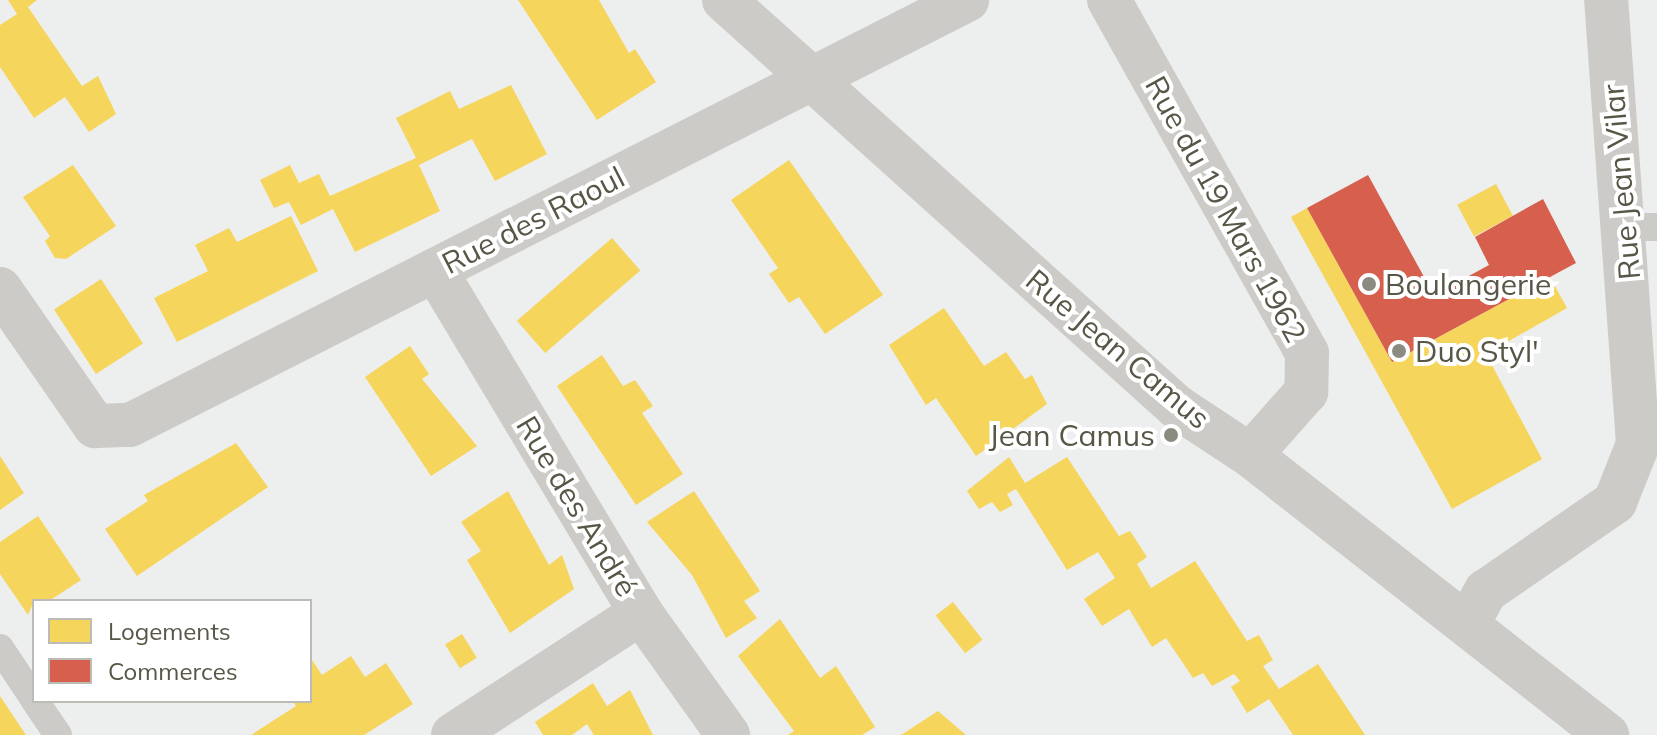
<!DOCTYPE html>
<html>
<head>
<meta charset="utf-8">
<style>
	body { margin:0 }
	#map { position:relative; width:1657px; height:735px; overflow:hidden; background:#edeeee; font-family:Mulish,sans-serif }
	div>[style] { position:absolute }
	.homes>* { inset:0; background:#f6d55c; transform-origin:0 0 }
	.shops>* { inset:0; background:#d6604d }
	.service>* { height:28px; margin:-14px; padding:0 14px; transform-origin:14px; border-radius:14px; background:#cccbc7 }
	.minor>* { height:44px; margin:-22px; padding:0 22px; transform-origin:22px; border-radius:22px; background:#cccbc7 }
	.tertiary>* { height:44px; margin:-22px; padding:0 22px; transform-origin:22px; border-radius:22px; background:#cccbc7 }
	.dots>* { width:22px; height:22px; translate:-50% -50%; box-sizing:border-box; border:4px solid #fff; border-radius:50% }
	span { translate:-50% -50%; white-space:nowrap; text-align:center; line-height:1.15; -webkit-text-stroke:8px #fff; paint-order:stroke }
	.street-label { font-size:30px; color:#585646 }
	.poi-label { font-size:30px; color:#585646 }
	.left { translate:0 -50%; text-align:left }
	.right { translate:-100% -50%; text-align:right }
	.legend { position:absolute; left:32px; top:599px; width:280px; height:104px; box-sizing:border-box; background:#fff; border:2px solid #bcbbb5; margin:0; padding:10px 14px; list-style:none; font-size:24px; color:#585646 }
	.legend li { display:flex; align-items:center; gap:16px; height:40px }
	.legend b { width:40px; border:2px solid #bcbbb5 }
</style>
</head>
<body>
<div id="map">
	<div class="homes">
		<i style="clip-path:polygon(8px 0,37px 0,28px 7px,82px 86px,98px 76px,116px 114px,89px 132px,65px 97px,34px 118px,0 67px,0 25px,17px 14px)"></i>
		<i style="clip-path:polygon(518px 0,599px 0,629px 53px,635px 49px,656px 82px,597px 120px)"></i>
		<i style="clip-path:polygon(511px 85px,547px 154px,495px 181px,472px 139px,419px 165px,440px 211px,355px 252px,333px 209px,301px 225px,289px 202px,274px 208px,260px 180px,290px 165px,299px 183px,319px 174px,330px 196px,416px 158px,396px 118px,450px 91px,459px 109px)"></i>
		<i style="clip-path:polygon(789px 160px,883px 295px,825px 334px,799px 297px,789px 303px,769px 274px,778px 268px,731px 200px)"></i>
		<i style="clip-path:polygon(73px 165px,116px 226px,66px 259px,55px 258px,45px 241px,50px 236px,23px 197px)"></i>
		<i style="left:1496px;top:184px;width:36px;height:44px;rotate:62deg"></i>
		<i style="clip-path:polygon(1307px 208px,1392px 362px,1550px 277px,1567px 308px,1486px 354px,1542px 459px,1452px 509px,1291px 217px)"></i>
		<i style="clip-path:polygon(291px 216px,318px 271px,177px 342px,154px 298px,208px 271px,195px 245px,229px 228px,237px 242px)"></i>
		<i style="left:612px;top:238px;width:43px;height:126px;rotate:49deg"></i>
		<i style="left:101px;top:279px;width:77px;height:56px;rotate:57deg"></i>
		<i style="clip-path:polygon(944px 308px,984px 366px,1006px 352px,1025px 379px,1032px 375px,1047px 404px,976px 456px,936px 398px,926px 405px,889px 345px)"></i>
		<i style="clip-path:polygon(410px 346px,429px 374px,422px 379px,477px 446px,431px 476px,365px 377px)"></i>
		<i style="clip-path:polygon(602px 355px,623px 386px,635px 380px,653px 406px,642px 413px,683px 474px,636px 505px,557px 386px)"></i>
		<i style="clip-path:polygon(236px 443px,268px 487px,137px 576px,105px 529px,148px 501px,144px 495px)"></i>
		<i style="clip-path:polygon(0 456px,24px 493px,0 510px)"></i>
		<i style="clip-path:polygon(1009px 457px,1025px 483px,1067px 457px,1119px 536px,1130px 531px,1147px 557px,1137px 564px,1151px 588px,1195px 561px,1247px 641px,1259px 635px,1273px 660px,1263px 666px,1279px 689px,1318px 664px,1365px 735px,1293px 735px,1269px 699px,1247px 713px,1231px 687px,1240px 681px,1234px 674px,1212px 686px,1203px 673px,1193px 678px,1166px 638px,1152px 647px,1129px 609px,1102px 626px,1084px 599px,1115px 578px,1098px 552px,1067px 570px,1016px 489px,1007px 494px,1013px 505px,1000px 512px,992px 502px,979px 509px,967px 491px)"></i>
		<i style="clip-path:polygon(508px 491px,549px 565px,562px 555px,574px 589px,510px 633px,467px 560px,481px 551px,461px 522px)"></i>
		<i style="clip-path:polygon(694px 491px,760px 591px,744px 601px,757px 618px,726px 638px,692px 575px,647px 522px)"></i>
		<i style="clip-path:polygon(38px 516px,81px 580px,49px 601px,34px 601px,28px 615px,0 574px,0 542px)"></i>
		<i style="left:953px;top:602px;width:48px;height:22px;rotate:52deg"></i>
		<i style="clip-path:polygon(780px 619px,820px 678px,836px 666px,875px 727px,862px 735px,788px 735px,794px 731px,738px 656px)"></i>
		<i style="left:462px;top:634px;width:28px;height:20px;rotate:58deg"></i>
		<i style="clip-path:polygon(351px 656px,365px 677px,386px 663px,413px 704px,364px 735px,251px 735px,296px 706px,293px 701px,310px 701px,310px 657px,322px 675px)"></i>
		<i style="clip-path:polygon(593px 683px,607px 706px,630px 690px,653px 735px,594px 735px,587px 724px,572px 735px,543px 735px,535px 722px)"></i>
		<i style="clip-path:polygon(0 696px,26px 735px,0 735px)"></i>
		<i style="clip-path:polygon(938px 711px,966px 735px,901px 735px)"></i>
	</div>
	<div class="shops">
		<i style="clip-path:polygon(1368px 175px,1434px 295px,1489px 265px,1475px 237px,1543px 199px,1576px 263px,1392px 362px,1307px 208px)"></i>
	</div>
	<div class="service">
		<i style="left:1624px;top:227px;width:33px"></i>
		<i style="left:0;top:648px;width:61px;rotate:56.3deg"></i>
		<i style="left:35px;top:701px;width:41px;rotate:55.9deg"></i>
	</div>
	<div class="minor">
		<i style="left:1109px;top:0;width:405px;rotate:60.7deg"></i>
		<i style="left:1307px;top:353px;width:39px;rotate:91deg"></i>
		<i style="left:1306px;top:392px;width:84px;rotate:131.6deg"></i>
		<i style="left:435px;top:270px;width:400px;rotate:59deg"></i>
		<i style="left:641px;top:613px;width:150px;rotate:54.5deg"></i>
		<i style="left:0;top:289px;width:167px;rotate:55.3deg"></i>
		<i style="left:95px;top:426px;width:35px;rotate:-2deg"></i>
		<i style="left:130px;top:425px;width:939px;rotate:-26.92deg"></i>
		<i style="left:1468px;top:623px;width:37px;rotate:-61deg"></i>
		<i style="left:1486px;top:591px;width:157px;rotate:-34.6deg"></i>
		<i style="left:1615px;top:502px;width:62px;rotate:-68.4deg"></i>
		<i style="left:1638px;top:444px;width:445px;rotate:-94.1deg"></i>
		<i style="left:453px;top:735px;width:224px;rotate:-33deg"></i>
	</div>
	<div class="tertiary">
		<i style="left:724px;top:0;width:609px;rotate:41.94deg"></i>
		<i style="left:1177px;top:407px;width:87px;rotate:33.3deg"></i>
		<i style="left:1250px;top:455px;width:454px;rotate:38.1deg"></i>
	</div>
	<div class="dots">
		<i style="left:1369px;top:284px;background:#8c8b81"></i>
		<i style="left:1399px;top:351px;background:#8c8b81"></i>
		<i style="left:1171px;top:435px;background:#8c8b81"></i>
	</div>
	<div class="street-label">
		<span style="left:1621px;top:182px;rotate:-95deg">Rue Jean Vilar</span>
		<span style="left:1226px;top:209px;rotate:61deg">Rue du 19 Mars 1962</span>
		<span style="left:533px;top:220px;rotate:-27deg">Rue des Raoul</span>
		<span style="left:1118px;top:349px;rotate:40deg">Rue Jean Camus</span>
		<span style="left:577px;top:506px;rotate:59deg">Rue des André</span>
	</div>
	<div class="poi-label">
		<span class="left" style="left:1385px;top:284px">Boulangerie</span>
		<span class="left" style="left:1415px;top:351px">Duo Styl'</span>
		<span class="right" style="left:1155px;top:435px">Jean Camus</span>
	</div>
	<ul class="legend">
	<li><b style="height:22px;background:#f6d55c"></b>Logements</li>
	<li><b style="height:22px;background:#d6604d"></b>Commerces</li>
	</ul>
</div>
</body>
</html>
